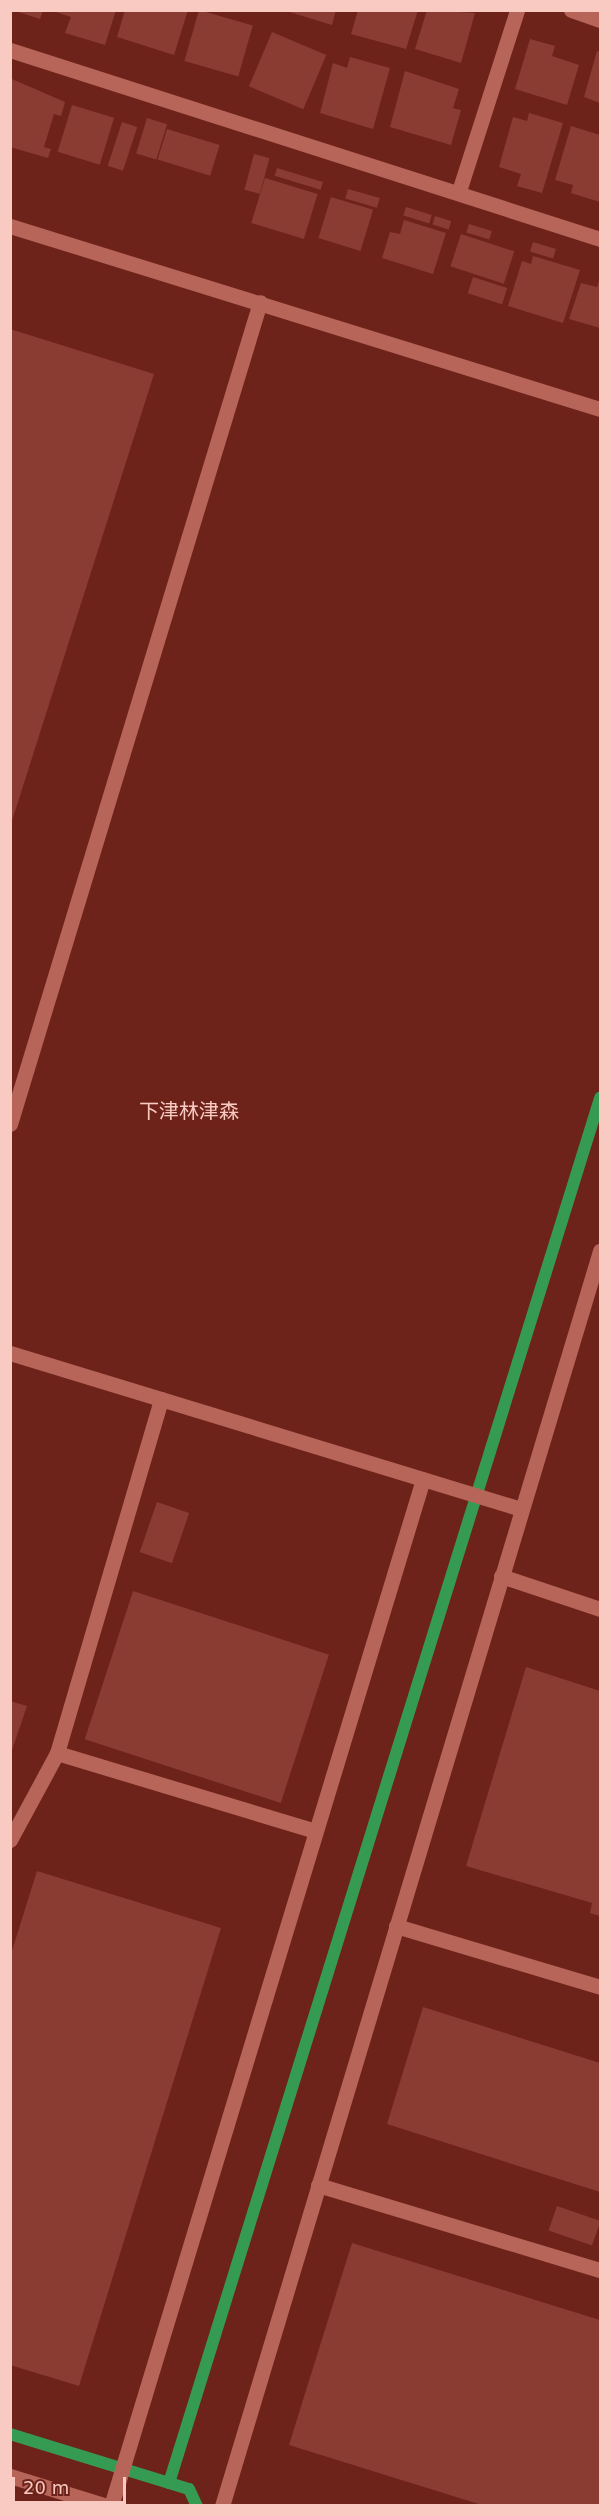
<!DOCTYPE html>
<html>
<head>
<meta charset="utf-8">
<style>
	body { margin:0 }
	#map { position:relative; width:611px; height:2516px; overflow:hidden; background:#6d221a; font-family:"DejaVu Sans","Noto Sans JP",sans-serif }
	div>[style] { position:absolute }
	.stream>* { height:12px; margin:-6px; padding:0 6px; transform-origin:6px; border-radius:6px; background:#369b52 }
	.building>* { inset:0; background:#8a3c32; transform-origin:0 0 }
	.minor>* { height:15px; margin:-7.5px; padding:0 7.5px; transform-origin:7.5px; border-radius:7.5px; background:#b86559 }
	span { translate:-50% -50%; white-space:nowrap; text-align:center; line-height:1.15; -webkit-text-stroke:4.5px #6d221a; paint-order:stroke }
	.neighbourhood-label { font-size:20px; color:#f8cac2 }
	.frame { position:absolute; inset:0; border:12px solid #f8cac2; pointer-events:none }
	.scale { position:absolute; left:12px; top:2477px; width:114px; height:27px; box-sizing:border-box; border:3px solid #f8cac2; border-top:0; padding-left:8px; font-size:18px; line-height:21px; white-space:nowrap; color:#f8cac2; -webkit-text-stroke:4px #6d221a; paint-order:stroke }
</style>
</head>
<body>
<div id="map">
	<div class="stream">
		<i style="left:10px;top:2434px;width:187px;rotate:17.1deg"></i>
		<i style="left:189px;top:2489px;width:19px;rotate:65deg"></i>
		<i style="left:169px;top:2483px;width:1451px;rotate:-72.71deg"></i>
	</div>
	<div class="building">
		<i style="clip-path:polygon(12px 10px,43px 10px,40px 19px)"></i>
		<i style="clip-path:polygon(50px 10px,116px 10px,105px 45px,65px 33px,71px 17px)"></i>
		<i style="clip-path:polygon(125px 10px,188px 10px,174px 55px,117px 37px)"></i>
		<i style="left:199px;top:10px;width:56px;height:53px;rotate:16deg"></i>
		<i style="clip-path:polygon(283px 10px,336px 10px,332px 25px)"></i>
		<i style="clip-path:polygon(358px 10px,418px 10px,406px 49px,351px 34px)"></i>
		<i style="clip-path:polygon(427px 10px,475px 13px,461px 63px,415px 49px)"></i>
		<i style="left:272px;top:32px;width:59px;height:59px;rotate:23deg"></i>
		<i style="clip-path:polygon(530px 39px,555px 46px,552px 56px,579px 65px,567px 105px,515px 89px)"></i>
		<i style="clip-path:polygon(597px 51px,600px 52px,600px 103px,584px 97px)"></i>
		<i style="clip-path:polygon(350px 57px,390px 68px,373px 129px,320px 113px,333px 63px,347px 68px)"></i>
		<i style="clip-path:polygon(405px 71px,459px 89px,453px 108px,461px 110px,451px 145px,390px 127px)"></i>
		<i style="clip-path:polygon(12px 79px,65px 102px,61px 116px,54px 114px,44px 147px,51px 149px,48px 158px,10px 147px)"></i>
		<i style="left:72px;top:105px;width:44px;height:49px;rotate:17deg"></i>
		<i style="clip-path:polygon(529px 113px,563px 123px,542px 193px,517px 186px,521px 174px,499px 167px,513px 117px,527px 121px)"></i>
		<i style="left:147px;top:118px;width:21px;height:37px;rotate:17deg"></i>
		<i style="left:122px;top:122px;width:16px;height:46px;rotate:18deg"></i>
		<i style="clip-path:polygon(571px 126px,600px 135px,600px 202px,571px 193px,573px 185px,555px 180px)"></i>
		<i style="left:167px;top:129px;width:55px;height:32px;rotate:17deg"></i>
		<i style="left:254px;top:154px;width:16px;height:37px;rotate:15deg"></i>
		<i style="left:277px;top:168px;width:48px;height:8px;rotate:17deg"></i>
		<i style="left:265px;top:178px;width:55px;height:47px;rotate:17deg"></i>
		<i style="left:348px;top:189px;width:33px;height:10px;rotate:16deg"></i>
		<i style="left:331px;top:197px;width:44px;height:43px;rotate:17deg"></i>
		<i style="left:406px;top:207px;width:27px;height:9px;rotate:17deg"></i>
		<i style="left:435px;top:216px;width:17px;height:9px;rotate:17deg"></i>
		<i style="clip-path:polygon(404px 220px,446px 233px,433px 274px,382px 258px,390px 232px,400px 234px)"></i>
		<i style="left:469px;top:224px;width:24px;height:9px;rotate:17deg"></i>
		<i style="left:461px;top:234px;width:56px;height:34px;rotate:18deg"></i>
		<i style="left:533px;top:242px;width:24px;height:10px;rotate:17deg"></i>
		<i style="clip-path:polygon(533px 256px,580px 270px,563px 323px,508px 306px,522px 261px,531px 264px)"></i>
		<i style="left:473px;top:277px;width:36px;height:17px;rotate:18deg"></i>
		<i style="clip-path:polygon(600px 278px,600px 328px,569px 319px,581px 283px,597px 287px)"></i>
		<i style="clip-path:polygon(10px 329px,154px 374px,11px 824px,10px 824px)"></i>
		<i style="left:157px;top:1502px;width:34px;height:53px;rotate:19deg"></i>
		<i style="left:133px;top:1591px;width:206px;height:156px;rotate:18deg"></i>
		<i style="clip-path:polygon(526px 1667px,600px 1691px,600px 1916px,590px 1913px,592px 1903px,466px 1866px)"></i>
		<i style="clip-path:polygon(10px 1701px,27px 1706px,11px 1753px,10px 1753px)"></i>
		<i style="clip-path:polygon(37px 1871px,221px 1928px,79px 2386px,10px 2365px,10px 1957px)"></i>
		<i style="clip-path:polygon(423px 2007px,600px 2063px,600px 2192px,387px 2124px)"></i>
		<i style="left:557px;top:2206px;width:46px;height:26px;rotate:19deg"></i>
		<i style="clip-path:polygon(352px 2243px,600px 2320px,600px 2506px,485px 2506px,289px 2445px)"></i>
	</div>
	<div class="minor">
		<i style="left:571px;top:10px;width:31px;rotate:19deg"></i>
		<i style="left:10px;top:50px;width:620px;rotate:17.76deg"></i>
		<i style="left:459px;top:191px;width:190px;rotate:-72.2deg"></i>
		<i style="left:10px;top:226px;width:618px;rotate:17.23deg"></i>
		<i style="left:10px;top:1124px;width:859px;rotate:-73.08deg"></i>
		<i style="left:10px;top:1353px;width:534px;rotate:16.98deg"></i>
		<i style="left:501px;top:1576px;width:104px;rotate:18.4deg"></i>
		<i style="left:57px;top:1753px;width:270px;rotate:16.8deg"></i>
		<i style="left:10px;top:1840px;width:99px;rotate:-61.6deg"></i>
		<i style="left:57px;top:1753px;width:369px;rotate:-73.6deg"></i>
		<i style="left:396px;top:1926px;width:213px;rotate:16.6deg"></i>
		<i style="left:318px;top:2185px;width:295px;rotate:16.8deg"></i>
		<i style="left:10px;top:2476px;width:102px;rotate:17.2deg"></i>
		<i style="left:111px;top:2506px;width:1073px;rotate:-73.1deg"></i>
		<i style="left:222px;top:2506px;width:1311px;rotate:-73.24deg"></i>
	</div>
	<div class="neighbourhood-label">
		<span style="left:189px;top:1111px">下津林津森</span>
	</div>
	<div class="frame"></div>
	<div class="scale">20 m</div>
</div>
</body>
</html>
